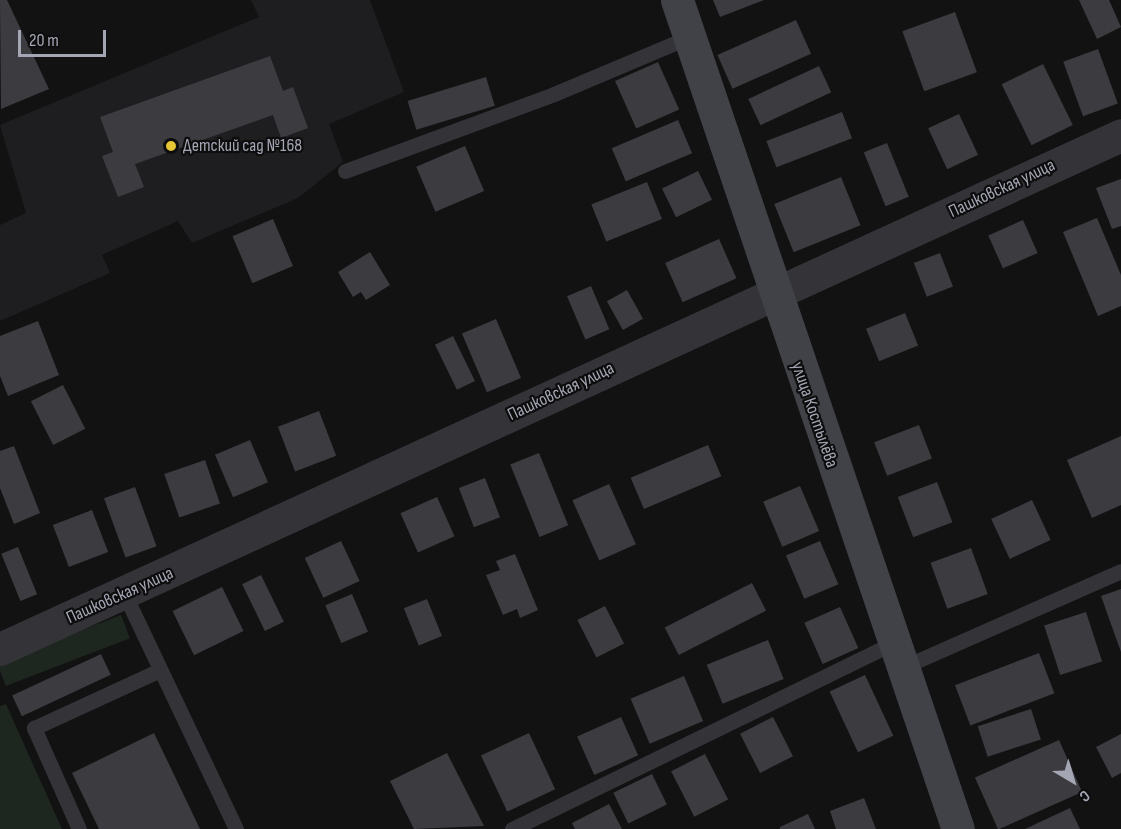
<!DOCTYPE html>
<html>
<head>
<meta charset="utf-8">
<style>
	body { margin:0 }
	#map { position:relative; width:1121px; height:829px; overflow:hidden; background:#121213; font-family:"Sofia Sans Condensed",sans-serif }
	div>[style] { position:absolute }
	.built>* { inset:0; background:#1e1e20 }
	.green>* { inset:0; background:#1e2620; transform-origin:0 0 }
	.building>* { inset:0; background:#3c3c40; transform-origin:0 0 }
	.service>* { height:15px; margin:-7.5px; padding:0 7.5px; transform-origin:7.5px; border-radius:7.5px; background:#333338 }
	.tertiary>* { height:33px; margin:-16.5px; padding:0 16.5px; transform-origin:16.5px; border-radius:16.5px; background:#333338 }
	.secondary>* { height:33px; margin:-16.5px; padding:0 16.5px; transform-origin:16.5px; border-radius:16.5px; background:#414248 }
	.dots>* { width:16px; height:16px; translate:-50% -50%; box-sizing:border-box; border:3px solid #0d0d0e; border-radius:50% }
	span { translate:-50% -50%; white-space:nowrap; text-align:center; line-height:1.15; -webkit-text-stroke:4.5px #0d0d0e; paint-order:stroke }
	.poi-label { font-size:18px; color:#a4a6b3 }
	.left { translate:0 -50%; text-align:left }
	.street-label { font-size:18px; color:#a4a6b3 }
	.north { position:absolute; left:1043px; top:751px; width:60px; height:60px; -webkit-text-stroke:4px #0d0d0e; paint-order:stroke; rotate:142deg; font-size:16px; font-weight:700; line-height:24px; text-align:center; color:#a4a6b3 }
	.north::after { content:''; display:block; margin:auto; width:21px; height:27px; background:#a4a6b3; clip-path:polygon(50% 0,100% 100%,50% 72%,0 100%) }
	.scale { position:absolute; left:18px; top:30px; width:88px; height:27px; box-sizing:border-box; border:3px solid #a4a6b3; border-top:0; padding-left:8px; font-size:18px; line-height:21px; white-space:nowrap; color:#a4a6b3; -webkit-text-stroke:4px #0d0d0e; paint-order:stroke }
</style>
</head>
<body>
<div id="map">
	<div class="built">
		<i style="clip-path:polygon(251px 0,370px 0,404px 92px,329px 124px,343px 162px,298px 198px,192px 243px,178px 221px,102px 255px,110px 273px,0 321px,0 225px,26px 213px,0 125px,259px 17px)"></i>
	</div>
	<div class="green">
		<i style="left:121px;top:615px;width:25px;height:133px;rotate:69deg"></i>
		<i style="clip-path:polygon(6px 704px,62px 829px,0 829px,0 706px)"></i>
	</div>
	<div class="building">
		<i style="clip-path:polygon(0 0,7px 0,49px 89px,1px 109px)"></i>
		<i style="clip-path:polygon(713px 0,764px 0,720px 17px)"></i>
		<i style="clip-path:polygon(1079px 0,1109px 0,1121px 27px,1097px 39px)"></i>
		<i style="left:955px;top:12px;width:64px;height:56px;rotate:70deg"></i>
		<i style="left:796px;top:20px;width:37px;height:86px;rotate:66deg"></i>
		<i style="left:1098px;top:49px;width:58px;height:37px;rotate:70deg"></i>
		<i style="clip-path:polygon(270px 56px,283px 91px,293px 87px,308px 128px,281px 138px,273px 115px,135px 164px,144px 187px,118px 197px,102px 156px,113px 152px,100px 117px)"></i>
		<i style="left:658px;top:62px;width:52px;height:47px;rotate:66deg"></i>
		<i style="left:1043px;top:64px;width:68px;height:46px;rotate:64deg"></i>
		<i style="left:819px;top:66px;width:29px;height:78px;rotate:65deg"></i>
		<i style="left:486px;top:77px;width:30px;height:82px;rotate:73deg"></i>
		<i style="left:842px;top:112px;width:28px;height:81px;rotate:69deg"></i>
		<i style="left:959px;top:114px;width:45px;height:34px;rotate:65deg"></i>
		<i style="left:678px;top:120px;width:36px;height:72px;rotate:67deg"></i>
		<i style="left:887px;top:143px;width:58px;height:25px;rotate:68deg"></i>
		<i style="left:465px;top:146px;width:49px;height:53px;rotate:67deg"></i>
		<i style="left:698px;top:171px;width:32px;height:40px;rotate:64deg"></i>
		<i style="left:841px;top:177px;width:52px;height:72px;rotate:68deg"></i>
		<i style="clip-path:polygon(1121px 179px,1121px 226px,1112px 229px,1096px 188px)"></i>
		<i style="left:647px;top:182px;width:40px;height:60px;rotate:68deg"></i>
		<i style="clip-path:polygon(1097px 218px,1121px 275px,1121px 306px,1098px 316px,1063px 232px)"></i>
		<i style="left:273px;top:219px;width:51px;height:44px;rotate:67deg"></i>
		<i style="left:1023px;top:220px;width:36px;height:38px;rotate:66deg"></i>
		<i style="left:719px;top:239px;width:43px;height:59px;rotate:66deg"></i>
		<i style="clip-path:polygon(370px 252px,390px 285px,366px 300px,361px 292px,353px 297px,338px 272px)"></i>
		<i style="left:940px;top:253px;width:36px;height:28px;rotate:69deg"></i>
		<i style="left:591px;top:286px;width:47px;height:26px;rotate:67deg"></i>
		<i style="left:627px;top:290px;width:33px;height:23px;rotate:61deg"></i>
		<i style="left:905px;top:313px;width:35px;height:42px;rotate:68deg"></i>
		<i style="left:496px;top:319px;width:64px;height:37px;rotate:67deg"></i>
		<i style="clip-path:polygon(38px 321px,59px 375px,8px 396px,0 376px,0 336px)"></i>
		<i style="left:453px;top:336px;width:50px;height:20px;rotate:64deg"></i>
		<i style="left:63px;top:385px;width:49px;height:36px;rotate:63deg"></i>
		<i style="left:319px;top:411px;width:48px;height:44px;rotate:69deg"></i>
		<i style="left:919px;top:425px;width:36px;height:48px;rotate:69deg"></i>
		<i style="clip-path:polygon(1121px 436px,1121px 505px,1092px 518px,1067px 460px)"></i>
		<i style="left:250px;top:440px;width:46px;height:38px;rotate:67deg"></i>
		<i style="left:708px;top:445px;width:34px;height:84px;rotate:67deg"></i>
		<i style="clip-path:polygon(14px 446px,40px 513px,14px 524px,0 488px,0 451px)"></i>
		<i style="left:539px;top:453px;width:78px;height:31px;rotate:68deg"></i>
		<i style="left:205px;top:460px;width:46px;height:43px;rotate:71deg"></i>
		<i style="left:485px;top:478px;width:42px;height:28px;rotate:69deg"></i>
		<i style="left:937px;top:482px;width:43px;height:42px;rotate:69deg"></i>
		<i style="left:609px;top:484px;width:66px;height:40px;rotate:66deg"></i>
		<i style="left:800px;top:486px;width:49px;height:40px;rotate:67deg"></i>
		<i style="left:135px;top:487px;width:63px;height:33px;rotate:70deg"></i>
		<i style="left:437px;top:497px;width:43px;height:40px;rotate:66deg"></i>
		<i style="left:1032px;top:500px;width:44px;height:45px;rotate:65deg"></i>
		<i style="left:92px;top:510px;width:45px;height:42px;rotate:69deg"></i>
		<i style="left:341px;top:541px;width:44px;height:40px;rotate:65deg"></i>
		<i style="left:820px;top:541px;width:47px;height:37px;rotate:67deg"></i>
		<i style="left:18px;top:547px;width:51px;height:18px;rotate:68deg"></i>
		<i style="left:971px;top:548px;width:49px;height:43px;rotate:70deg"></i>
		<i style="clip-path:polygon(515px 554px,538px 610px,520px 618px,517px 609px,503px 615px,486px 575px,500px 570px,496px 561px)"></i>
		<i style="left:261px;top:575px;width:52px;height:21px;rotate:64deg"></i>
		<i style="left:752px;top:583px;width:31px;height:98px;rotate:63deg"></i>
		<i style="left:222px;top:587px;width:49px;height:55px;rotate:64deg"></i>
		<i style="clip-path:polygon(1121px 589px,1121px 652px,1101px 596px)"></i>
		<i style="left:352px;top:594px;width:41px;height:29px;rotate:67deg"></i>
		<i style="left:427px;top:599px;width:40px;height:25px;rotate:68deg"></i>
		<i style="left:605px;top:606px;width:42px;height:31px;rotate:63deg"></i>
		<i style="left:840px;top:607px;width:45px;height:39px;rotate:66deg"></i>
		<i style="left:1086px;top:612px;width:52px;height:44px;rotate:72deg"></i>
		<i style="left:768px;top:640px;width:42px;height:66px;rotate:68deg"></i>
		<i style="left:1039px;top:653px;width:43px;height:90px;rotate:69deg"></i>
		<i style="left:101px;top:654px;width:23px;height:98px;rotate:65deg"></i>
		<i style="left:865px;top:675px;width:67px;height:39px;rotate:65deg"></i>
		<i style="left:684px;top:676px;width:49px;height:58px;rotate:67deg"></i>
		<i style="left:1031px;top:709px;width:32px;height:56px;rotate:72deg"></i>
		<i style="left:621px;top:717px;width:42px;height:48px;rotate:66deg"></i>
		<i style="left:773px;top:717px;width:44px;height:37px;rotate:63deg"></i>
		<i style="clip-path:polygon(154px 733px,200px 829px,99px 829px,72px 773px)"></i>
		<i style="left:529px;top:733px;width:62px;height:53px;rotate:65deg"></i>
		<i style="clip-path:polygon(1121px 734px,1121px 773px,1112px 778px,1096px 747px)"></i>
		<i style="left:1059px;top:740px;width:57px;height:92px;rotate:66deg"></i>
		<i style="clip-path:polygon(447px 753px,484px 826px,414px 829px,390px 781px)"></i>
		<i style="left:705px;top:754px;width:51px;height:38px;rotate:63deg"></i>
		<i style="left:652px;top:774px;width:34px;height:43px;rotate:64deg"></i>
		<i style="clip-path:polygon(864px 798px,876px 829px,836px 829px,830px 811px)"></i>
		<i style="clip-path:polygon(609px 804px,622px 829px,575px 829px,572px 823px)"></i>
		<i style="clip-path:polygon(1070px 808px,1080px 829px,1025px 829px)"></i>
		<i style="clip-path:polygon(808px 814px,815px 829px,780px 829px,780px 827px)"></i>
	</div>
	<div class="service">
		<i style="left:345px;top:171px;width:223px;rotate:-20.2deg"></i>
		<i style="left:554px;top:94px;width:147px;rotate:-22.9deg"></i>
		<i style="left:125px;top:595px;width:259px;rotate:64.6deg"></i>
		<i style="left:901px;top:668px;width:240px;rotate:-23.8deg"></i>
		<i style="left:79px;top:829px;width:111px;rotate:-114deg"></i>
		<i style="left:34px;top:728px;width:139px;rotate:-24.7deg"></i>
		<i style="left:512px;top:829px;width:423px;rotate:-26deg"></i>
	</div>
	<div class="tertiary">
		<i style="left:0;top:649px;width:1233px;rotate:-24.63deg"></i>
	</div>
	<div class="secondary">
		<i style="left:677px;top:0;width:875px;rotate:71.28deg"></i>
	</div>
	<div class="dots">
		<i style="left:171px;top:146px;background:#e7c636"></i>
	</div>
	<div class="poi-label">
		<span class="left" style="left:183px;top:146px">Детский сад №168</span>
	</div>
	<div class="street-label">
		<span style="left:1002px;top:189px;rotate:-25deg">Пашковская улица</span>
		<span style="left:561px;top:392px;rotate:-25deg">Пашковская улица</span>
		<span style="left:814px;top:415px;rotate:71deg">улица Костылёва</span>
		<span style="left:120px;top:596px;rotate:-24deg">Пашковская улица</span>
	</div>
	<div class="north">С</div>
	<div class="scale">20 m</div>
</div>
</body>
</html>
